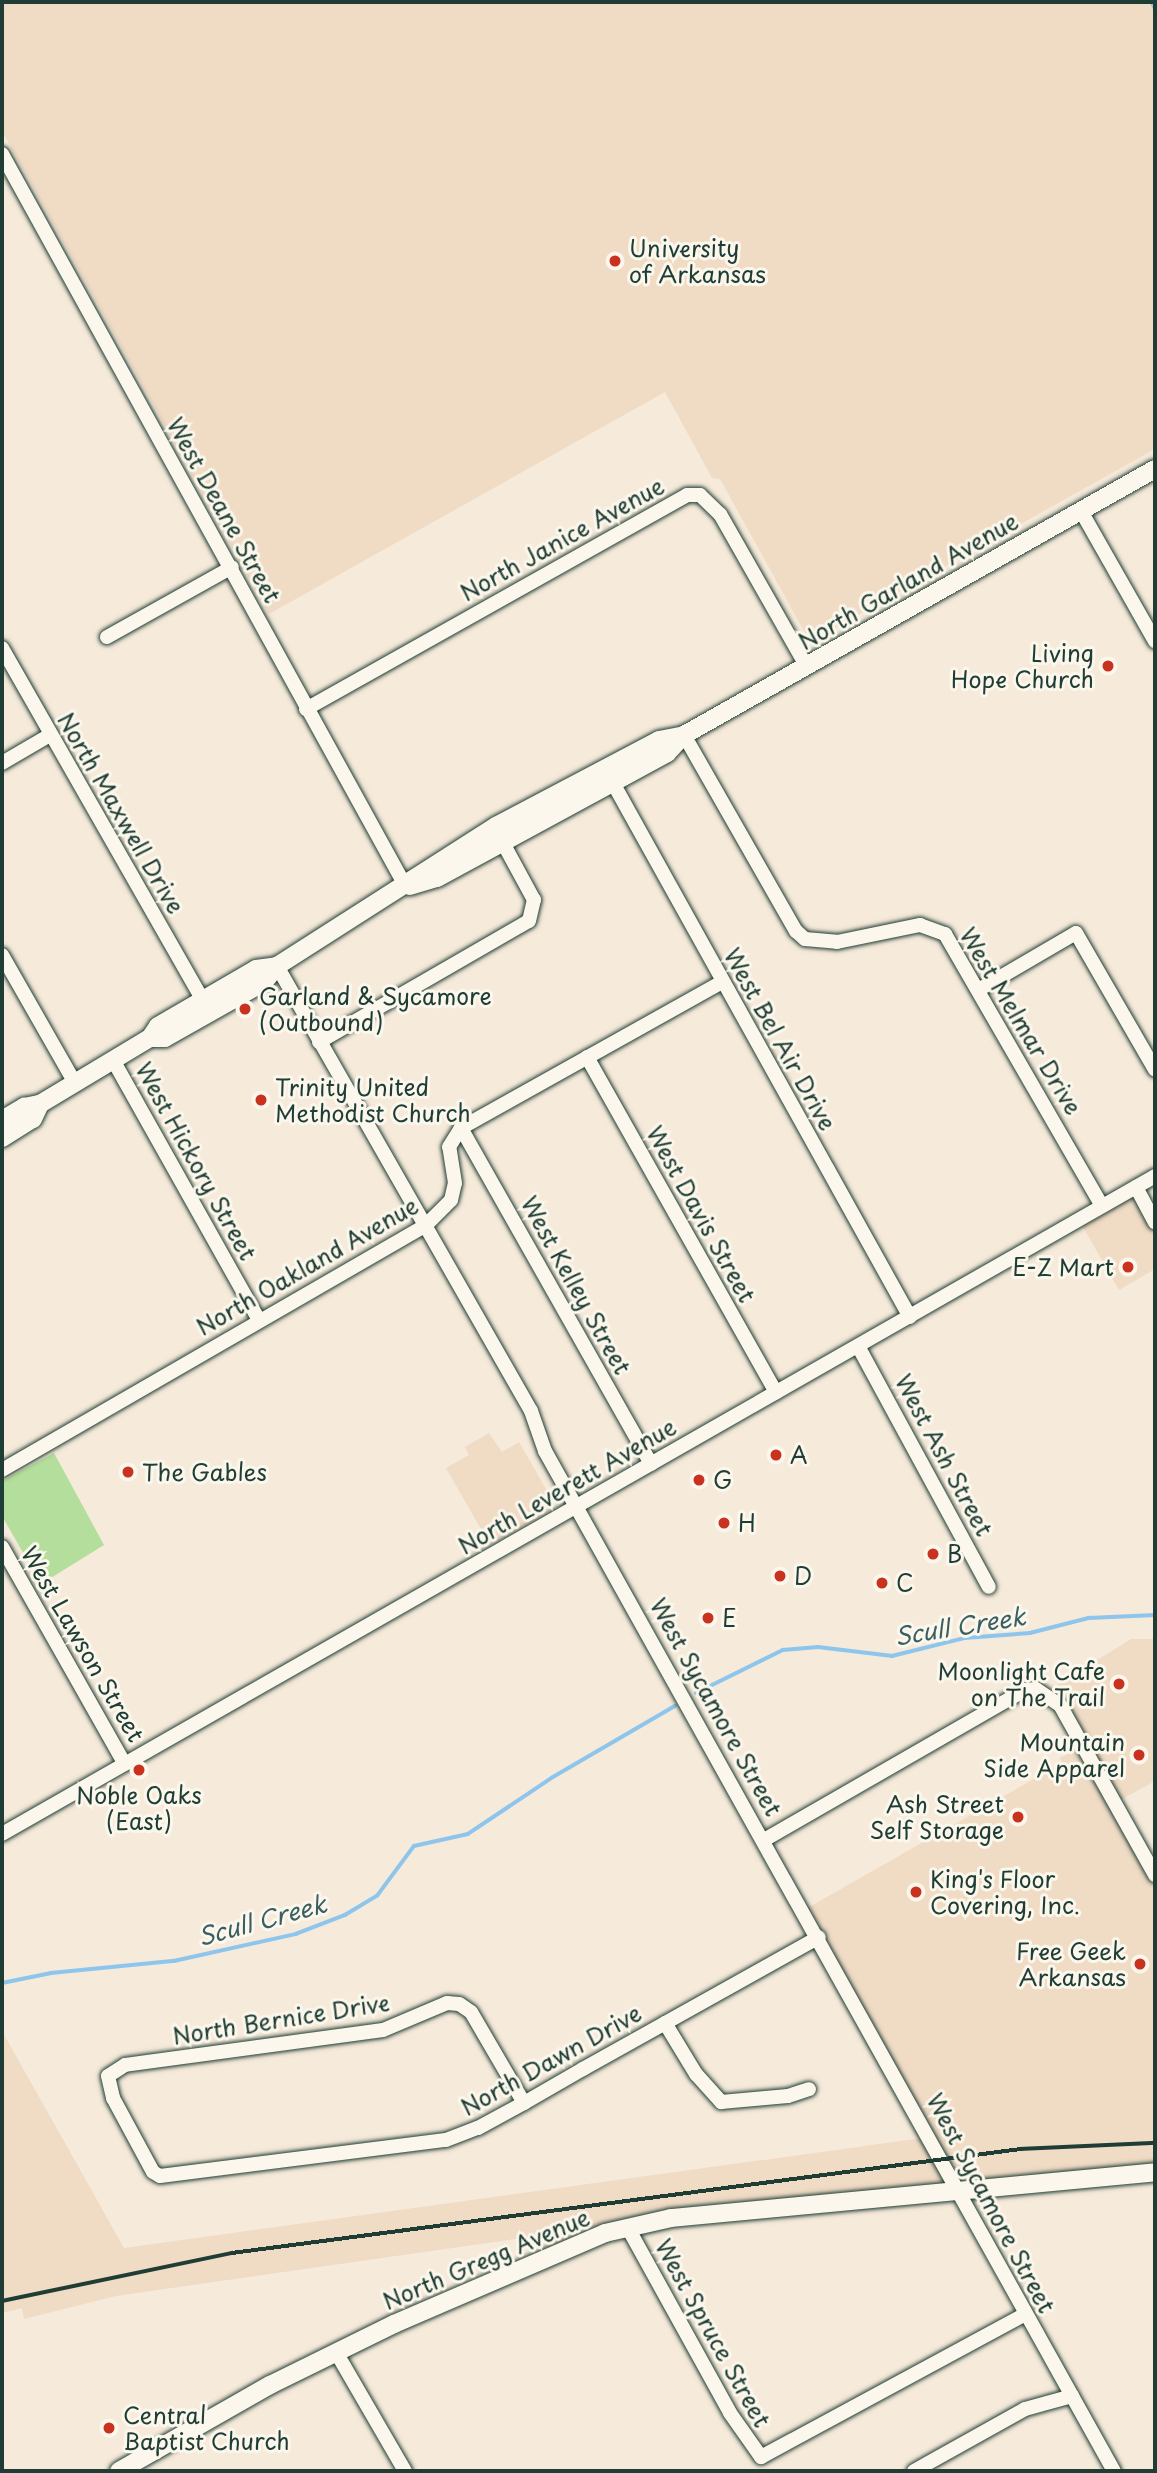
<!DOCTYPE html>
<html>
<head>
<meta charset="utf-8">
<style>
	body { margin:0 }
	#map { position:relative; width:1157px; height:2473px; overflow:hidden; background:#f6eada; font-family:"Playpen Sans",sans-serif }
	div>[style] { position:absolute }
	.built>* { inset:0; background:#f0dbc5 }
	.green>* { inset:0; background:#b4de9b }
	.stream>* { height:3.5px; margin:-1.75px; padding:0 1.75px; transform-origin:1.75px; border-radius:1.75px; background:#8dc5ec }
	.roads { filter:drop-shadow(0 0 2px #1f3d34) drop-shadow(0 0 2px #1f3d34) }
	.minor>* { height:14px; margin:-7px; padding:0 7px; transform-origin:7px; border-radius:7px; background:#fbf7ec }
	.major>* { height:18px; margin:-9px; padding:0 9px; transform-origin:9px; border-radius:9px; background:#fbf7ec }
	.rail>* { height:3.5px; margin:-1.75px; padding:0 1.75px; transform-origin:1.75px; border-radius:1.75px; background:#1f3d34 }
	.dots>* { width:19px; height:19px; translate:-50% -50%; box-sizing:border-box; border:4px solid #fbf7ec; border-radius:50% }
	span { translate:-50% -50%; white-space:nowrap; text-align:center; line-height:1.15; -webkit-text-stroke:6px #fbf7ec; paint-order:stroke }
	.poi-label { font-size:23px; color:#1f3d34 }
	.left { translate:0 -50%; text-align:left }
	.right { translate:-100% -50%; text-align:right }
	.street-label { font-size:23px; color:#1f3d34 }
	.water-label { font-size:24px; color:#3a5f62; font-style:italic }
	.frame { position:absolute; inset:0; border:4px solid #1f3d34; pointer-events:none }
</style>
</head>
<body>
<div id="map">
	<div class="built">
		<i style="clip-path:polygon(2px 2px,1155px 2px,1155px 449px,810px 642px,720px 479px,712px 478px,665px 392px,269px 614px,2px 131px)"></i>
		<i style="clip-path:polygon(1136px 1187px,1155px 1222px,1155px 1269px,1119px 1290px,1079px 1220px)"></i>
		<i style="clip-path:polygon(489px 1433px,502px 1452px,519px 1442px,554px 1503px,551px 1510px,490px 1545px,446px 1468px,469px 1455px,465px 1447px)"></i>
		<i style="clip-path:polygon(1131px 1639px,1155px 1639px,1155px 1781px,1115px 1803px,1155px 1875px,1155px 2172px,671px 2218px,552px 2253px,522px 2238px,116px 2296px,24px 2319px,22px 2308px,2px 2313px,2px 2031px,124px 2248px,930px 2137px,804px 1910px,1062px 1763px,1060px 1758px,1081px 1745px,1046px 1692px)"></i>
	</div>
	<div class="green">
		<i style="clip-path:polygon(54px 1453px,104px 1545px,41px 1584px,2px 1516px,2px 1481px)"></i>
	</div>
	<div class="stream">
		<i style="left:1152px;top:2px;width:7px;rotate:63deg"></i>
		<i style="left:696px;top:1693px;width:97px;rotate:-26.3deg"></i>
		<i style="left:783px;top:1650px;width:35px;rotate:-5deg"></i>
		<i style="left:818px;top:1647px;width:75px;rotate:6.9deg"></i>
		<i style="left:892px;top:1656px;width:75px;rotate:-13.9deg"></i>
		<i style="left:965px;top:1638px;width:65px;rotate:-4.4deg"></i>
		<i style="left:1030px;top:1633px;width:61px;rotate:-14.3deg"></i>
		<i style="left:1089px;top:1618px;width:66px;rotate:-2.6deg"></i>
		<i style="left:2px;top:1983px;width:50px;rotate:-11.5deg"></i>
		<i style="left:51px;top:1973px;width:124px;rotate:-5.6deg"></i>
		<i style="left:174px;top:1961px;width:125px;rotate:-12.5deg"></i>
		<i style="left:296px;top:1934px;width:53px;rotate:-21.2deg"></i>
		<i style="left:345px;top:1915px;width:37px;rotate:-31deg"></i>
		<i style="left:377px;top:1896px;width:62px;rotate:-53.5deg"></i>
		<i style="left:414px;top:1846px;width:55px;rotate:-12.5deg"></i>
		<i style="left:468px;top:1834px;width:102px;rotate:-33.8deg"></i>
		<i style="left:553px;top:1777px;width:141px;rotate:-30.2deg"></i>
	</div>
	<div class="roads">
		<div class="minor">
			<i style="left:2px;top:154px;width:837px;rotate:61.14deg"></i>
			<i style="left:1081px;top:511px;width:150px;rotate:60.4deg"></i>
			<i style="left:107px;top:637px;width:143px;rotate:-29.2deg"></i>
			<i style="left:2px;top:648px;width:404px;rotate:60.3deg"></i>
			<i style="left:306px;top:709px;width:437px;rotate:-29.3deg"></i>
			<i style="left:687px;top:495px;width:13px"></i>
			<i style="left:700px;top:495px;width:28px;rotate:44deg"></i>
			<i style="left:720px;top:514px;width:176px;rotate:60.4deg"></i>
			<i style="left:684px;top:735px;width:226px;rotate:60.3deg"></i>
			<i style="left:796px;top:931px;width:12px;rotate:42deg"></i>
			<i style="left:805px;top:939px;width:32px;rotate:5deg"></i>
			<i style="left:837px;top:942px;width:85px;rotate:-11.6deg"></i>
			<i style="left:920px;top:925px;width:27px;rotate:20deg"></i>
			<i style="left:945px;top:934px;width:314px;rotate:60deg"></i>
			<i style="left:2px;top:763px;width:56px;rotate:-30.3deg"></i>
			<i style="left:613px;top:783px;width:611px;rotate:60.92deg"></i>
			<i style="left:2px;top:955px;width:147px;rotate:60.3deg"></i>
			<i style="left:277px;top:966px;width:512px;rotate:60.28deg"></i>
			<i style="left:531px;top:1411px;width:42px;rotate:70.7deg"></i>
			<i style="left:545px;top:1451px;width:1168px;rotate:60.85deg"></i>
			<i style="left:980px;top:989px;width:111px;rotate:-30.3deg"></i>
			<i style="left:1076px;top:933px;width:158px;rotate:60deg"></i>
			<i style="left:319px;top:1042px;width:242px;rotate:-30deg"></i>
			<i style="left:529px;top:921px;width:22px;rotate:-77deg"></i>
			<i style="left:534px;top:900px;width:67px;rotate:-118.5deg"></i>
			<i style="left:587px;top:1057px;width:385px;rotate:60.6deg"></i>
			<i style="left:113px;top:1060px;width:298px;rotate:60.7deg"></i>
			<i style="left:461px;top:1128px;width:386px;rotate:60.5deg"></i>
			<i style="left:1136px;top:1187px;width:40px;rotate:62deg"></i>
			<i style="left:858px;top:1346px;width:274px;rotate:61.5deg"></i>
			<i style="left:2px;top:1470px;width:488px;rotate:-30deg"></i>
			<i style="left:425px;top:1226px;width:37px;rotate:-45deg"></i>
			<i style="left:451px;top:1200px;width:17px;rotate:-77deg"></i>
			<i style="left:455px;top:1183px;width:36px;rotate:-99deg"></i>
			<i style="left:449px;top:1147px;width:22px;rotate:-58deg"></i>
			<i style="left:461px;top:1128px;width:299px;rotate:-29.2deg"></i>
			<i style="left:2px;top:1547px;width:249px;rotate:60.5deg"></i>
			<i style="left:2px;top:1834px;width:1328px;rotate:-29.71deg"></i>
			<i style="left:764px;top:1840px;width:301px;rotate:-29.9deg"></i>
			<i style="left:1025px;top:1690px;width:11px;rotate:-5deg"></i>
			<i style="left:1036px;top:1689px;width:29px;rotate:34deg"></i>
			<i style="left:1060px;top:1705px;width:195px;rotate:60.8deg"></i>
			<i style="left:665px;top:2023px;width:60px;rotate:58.7deg"></i>
			<i style="left:696px;top:2074px;width:38px;rotate:48deg"></i>
			<i style="left:721px;top:2102px;width:67px;rotate:-5.1deg"></i>
			<i style="left:788px;top:2096px;width:22px;rotate:-18deg"></i>
			<i style="left:524px;top:2103px;width:105px;rotate:-120.2deg"></i>
			<i style="left:471px;top:2012px;width:14px;rotate:-146deg"></i>
			<i style="left:459px;top:2004px;width:12px;rotate:-175deg"></i>
			<i style="left:447px;top:2003px;width:69px;rotate:157.1deg"></i>
			<i style="left:383px;top:2030px;width:260px;rotate:172.3deg"></i>
			<i style="left:125px;top:2065px;width:20px;rotate:147deg"></i>
			<i style="left:108px;top:2076px;width:23px;rotate:77deg"></i>
			<i style="left:113px;top:2098px;width:84px;rotate:61.6deg"></i>
			<i style="left:153px;top:2172px;width:8px;rotate:30deg"></i>
			<i style="left:160px;top:2176px;width:288px;rotate:-7.2deg"></i>
			<i style="left:446px;top:2140px;width:34px;rotate:-21deg"></i>
			<i style="left:478px;top:2128px;width:52px;rotate:-28.5deg"></i>
			<i style="left:524px;top:2103px;width:68px;rotate:-30deg"></i>
			<i style="left:583px;top:2069px;width:270px;rotate:-29.2deg"></i>
			<i style="left:628px;top:2228px;width:211px;rotate:61.1deg"></i>
			<i style="left:730px;top:2413px;width:54px;rotate:54.8deg"></i>
			<i style="left:761px;top:2457px;width:300px;rotate:-28.4deg"></i>
			<i style="left:336px;top:2352px;width:138px;rotate:59.9deg"></i>
			<i style="left:914px;top:2471px;width:127px;rotate:-29.2deg"></i>
			<i style="left:1025px;top:2409px;width:49px;rotate:-15.5deg"></i>
		</div>
		<div class="major">
			<i style="left:410px;top:886px;width:28px;rotate:-17deg"></i>
			<i style="left:437px;top:878px;width:262px;rotate:-28.5deg"></i>
			<i style="left:667px;top:753px;width:25px;rotate:-47deg"></i>
			<i style="left:150px;top:1038px;width:15px"></i>
			<i style="left:165px;top:1038px;width:114px;rotate:-29.5deg"></i>
			<i style="left:264px;top:982px;width:21px;rotate:-51deg"></i>
			<i style="left:277px;top:966px;width:260px;rotate:-32.6deg"></i>
			<i style="left:496px;top:826px;width:184px;rotate:-27.8deg"></i>
			<i style="left:659px;top:740px;width:25px;rotate:-11deg"></i>
			<i style="left:684px;top:735px;width:541px;rotate:-29.46deg"></i>
			<i style="left:2px;top:1120px;width:26px;rotate:-31deg"></i>
			<i style="left:24px;top:1107px;width:16px;rotate:-11deg"></i>
			<i style="left:40px;top:1104px;width:128px;rotate:-31deg"></i>
			<i style="left:150px;top:1038px;width:14px;rotate:-56deg"></i>
			<i style="left:158px;top:1026px;width:113px;rotate:-30.2deg"></i>
			<i style="left:256px;top:969px;width:21px;rotate:-8deg"></i>
			<i style="left:2px;top:1138px;width:36px;rotate:-32deg"></i>
			<i style="left:33px;top:1119px;width:17px;rotate:-65deg"></i>
			<i style="left:119px;top:2471px;width:174px;rotate:-29.7deg"></i>
			<i style="left:270px;top:2385px;width:138px;rotate:-26.2deg"></i>
			<i style="left:394px;top:2324px;width:230px;rotate:-23.3deg"></i>
			<i style="left:605px;top:2233px;width:68px;rotate:-12.8deg"></i>
			<i style="left:671px;top:2218px;width:486px;rotate:-5.4deg"></i>
		</div>
	</div>
	<div class="rail">
		<i style="left:2px;top:2301px;width:235px;rotate:-11.8deg"></i>
		<i style="left:232px;top:2253px;width:796px;rotate:-7.51deg"></i>
		<i style="left:1021px;top:2149px;width:134px;rotate:-2.6deg"></i>
	</div>
	<div class="dots">
		<i style="left:615px;top:261px;background:#c8321e"></i>
		<i style="left:1108px;top:666px;background:#c8321e"></i>
		<i style="left:245px;top:1009px;background:#c8321e"></i>
		<i style="left:261px;top:1100px;background:#c8321e"></i>
		<i style="left:1128px;top:1267px;background:#c8321e"></i>
		<i style="left:776px;top:1455px;background:#c8321e"></i>
		<i style="left:128px;top:1472px;background:#c8321e"></i>
		<i style="left:699px;top:1480px;background:#c8321e"></i>
		<i style="left:724px;top:1523px;background:#c8321e"></i>
		<i style="left:933px;top:1554px;background:#c8321e"></i>
		<i style="left:780px;top:1576px;background:#c8321e"></i>
		<i style="left:882px;top:1583px;background:#c8321e"></i>
		<i style="left:708px;top:1618px;background:#c8321e"></i>
		<i style="left:1119px;top:1684px;background:#c8321e"></i>
		<i style="left:1139px;top:1755px;background:#c8321e"></i>
		<i style="left:139px;top:1770px;background:#c8321e"></i>
		<i style="left:1018px;top:1817px;background:#c8321e"></i>
		<i style="left:916px;top:1892px;background:#c8321e"></i>
		<i style="left:1140px;top:1964px;background:#c8321e"></i>
		<i style="left:109px;top:2428px;background:#c8321e"></i>
	</div>
	<div class="poi-label">
		<span class="left" style="left:629px;top:261px">University<br>of Arkansas</span>
		<span class="right" style="left:1094px;top:666px">Living<br>Hope Church</span>
		<span class="left" style="left:259px;top:1009px">Garland &amp; Sycamore<br>(Outbound)</span>
		<span class="left" style="left:275px;top:1100px">Trinity United<br>Methodist Church</span>
		<span class="right" style="left:1114px;top:1267px">E-Z Mart</span>
		<span class="left" style="left:790px;top:1455px">A</span>
		<span class="left" style="left:142px;top:1472px">The Gables</span>
		<span class="left" style="left:713px;top:1480px">G</span>
		<span class="left" style="left:738px;top:1523px">H</span>
		<span class="left" style="left:947px;top:1554px">B</span>
		<span class="left" style="left:794px;top:1576px">D</span>
		<span class="left" style="left:896px;top:1583px">C</span>
		<span class="left" style="left:722px;top:1618px">E</span>
		<span class="right" style="left:1105px;top:1684px">Moonlight Cafe<br>on The Trail</span>
		<span class="right" style="left:1125px;top:1755px">Mountain<br>Side Apparel</span>
		<span style="left:139px;top:1808px">Noble Oaks<br>(East)</span>
		<span class="right" style="left:1004px;top:1817px">Ash Street<br>Self Storage</span>
		<span class="left" style="left:930px;top:1892px">King's Floor<br>Covering, Inc.</span>
		<span class="right" style="left:1126px;top:1964px">Free Geek<br>Arkansas</span>
		<span class="left" style="left:123px;top:2428px">Central<br>Baptist Church</span>
	</div>
	<div class="street-label">
		<span style="left:224px;top:510px;rotate:61deg">West Deane Street</span>
		<span style="left:562px;top:539px;rotate:-29deg">North Janice Avenue</span>
		<span style="left:908px;top:581px;rotate:-30deg">North Garland Avenue</span>
		<span style="left:121px;top:813px;rotate:60deg">North Maxwell Drive</span>
		<span style="left:1021px;top:1021px;rotate:59deg">West Melmar Drive</span>
		<span style="left:780px;top:1039px;rotate:61deg">West Bel Air Drive</span>
		<span style="left:196px;top:1161px;rotate:61deg">West Hickory Street</span>
		<span style="left:701px;top:1214px;rotate:61deg">West Davis Street</span>
		<span style="left:307px;top:1266px;rotate:-30deg">North Oakland Avenue</span>
		<span style="left:576px;top:1285px;rotate:61deg">West Kelley Street</span>
		<span style="left:944px;top:1455px;rotate:62deg">West Ash Street</span>
		<span style="left:567px;top:1486px;rotate:-30deg">North Leverett Avenue</span>
		<span style="left:83px;top:1644px;rotate:60deg">West Lawson Street</span>
		<span style="left:716px;top:1707px;rotate:61deg">West Sycamore Street</span>
		<span style="left:281px;top:2019px;rotate:-9deg">North Bernice Drive</span>
		<span style="left:551px;top:2060px;rotate:-29deg">North Dawn Drive</span>
		<span style="left:991px;top:2203px;rotate:62deg">West Sycamore Street</span>
		<span style="left:486px;top:2259px;rotate:-23deg">North Gregg Avenue</span>
		<span style="left:713px;top:2333px;rotate:61deg">West Spruce Street</span>
	</div>
	<div class="water-label">
		<span style="left:960px;top:1626px;rotate:-9deg">Scull Creek</span>
		<span style="left:262px;top:1920px;rotate:-15deg">Scull Creek</span>
	</div>
	<div class="frame"></div>
</div>
</body>
</html>
